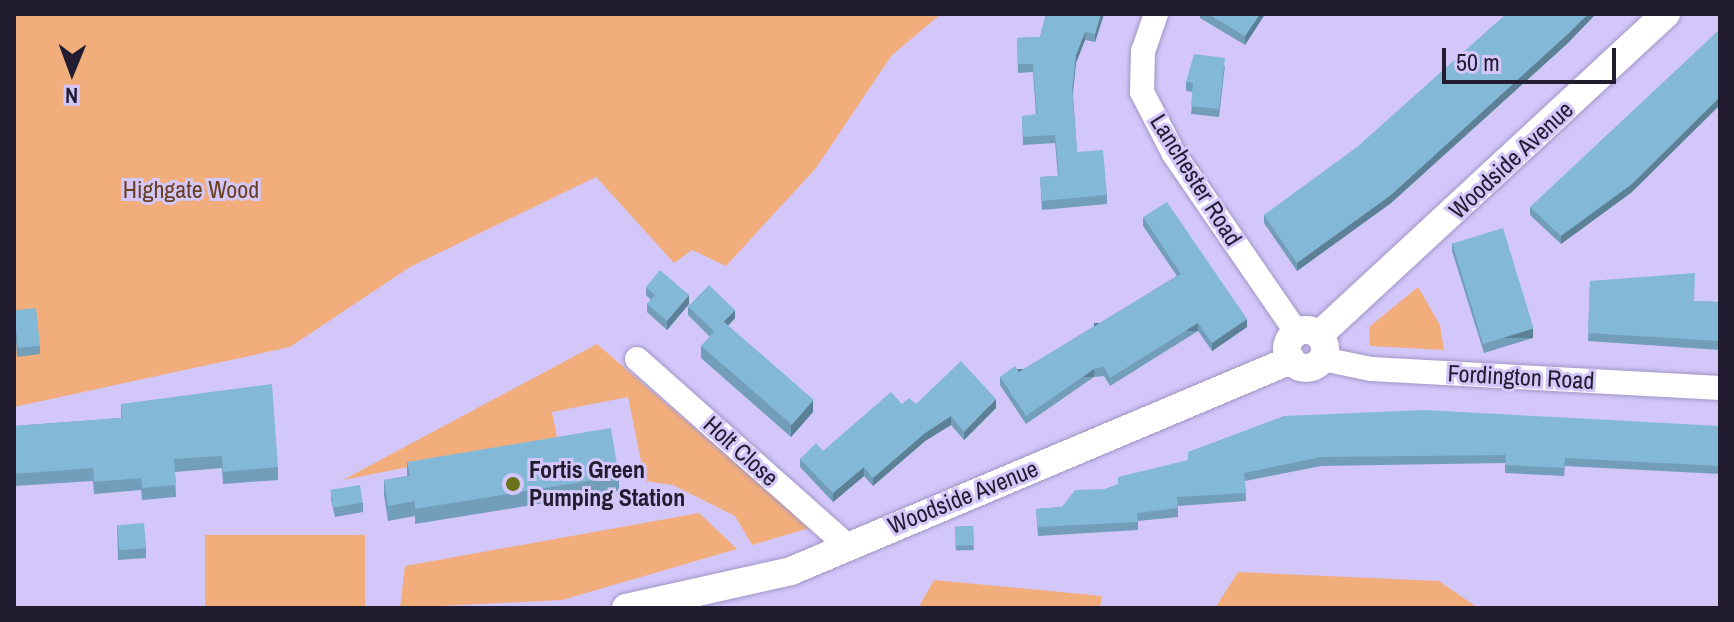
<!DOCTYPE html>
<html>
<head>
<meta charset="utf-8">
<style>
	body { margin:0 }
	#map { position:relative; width:1734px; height:622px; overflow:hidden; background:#d3c7fa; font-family:"Archivo Narrow",sans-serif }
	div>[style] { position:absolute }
	.green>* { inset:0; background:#f2ad7d; transform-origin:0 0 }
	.roads { filter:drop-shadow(0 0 2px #a196c6) drop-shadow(0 0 2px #a196c6) }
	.minor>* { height:24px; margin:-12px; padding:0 12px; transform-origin:12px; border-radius:12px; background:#fff }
	.tertiary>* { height:28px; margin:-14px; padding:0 14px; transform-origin:14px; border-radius:14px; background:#fff }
	.tertiary>.ring { margin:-14px; padding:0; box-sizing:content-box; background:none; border:28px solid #fff; border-radius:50% }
	.wall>* { inset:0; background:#729eb9; transform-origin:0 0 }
	.shaded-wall>* { inset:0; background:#5c8196; transform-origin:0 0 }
	.building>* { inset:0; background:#84b8d7; transform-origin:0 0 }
	.dots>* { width:22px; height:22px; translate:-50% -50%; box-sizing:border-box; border:4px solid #d3c7fa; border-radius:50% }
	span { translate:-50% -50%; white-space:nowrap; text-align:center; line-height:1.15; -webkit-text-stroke:6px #d3c7fa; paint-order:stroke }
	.street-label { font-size:24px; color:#211c2f }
	.park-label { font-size:24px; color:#6a3f1f }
	.poi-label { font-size:24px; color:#211c2f; font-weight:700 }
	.left { translate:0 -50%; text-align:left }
	.frame { position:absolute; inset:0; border:16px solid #211c2f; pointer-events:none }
	.north { position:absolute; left:32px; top:32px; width:80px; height:80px; -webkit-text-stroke:6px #d3c7fa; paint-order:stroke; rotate:181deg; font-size:22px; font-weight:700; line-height:32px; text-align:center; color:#211c2f }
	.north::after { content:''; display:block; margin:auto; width:28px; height:36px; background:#211c2f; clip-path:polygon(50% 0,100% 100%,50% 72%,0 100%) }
	.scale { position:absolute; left:1442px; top:48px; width:174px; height:36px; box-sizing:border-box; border:4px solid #211c2f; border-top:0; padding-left:10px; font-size:24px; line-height:28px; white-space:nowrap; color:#211c2f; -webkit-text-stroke:6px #d3c7fa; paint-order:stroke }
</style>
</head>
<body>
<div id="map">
	<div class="green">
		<i style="clip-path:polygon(14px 14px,941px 14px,892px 55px,816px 168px,726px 266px,692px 250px,674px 263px,596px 177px,410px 267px,290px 347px,14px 407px)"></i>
		<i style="clip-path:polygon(1418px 287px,1440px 325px,1444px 350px,1370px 346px,1369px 327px)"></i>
		<i style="clip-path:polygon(597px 344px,810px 528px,752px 545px,735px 516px,673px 485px,645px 481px,628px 397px,552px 412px,557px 437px,343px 480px)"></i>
		<i style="clip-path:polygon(699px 513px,737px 549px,562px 600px,400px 608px,405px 566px)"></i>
		<i style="left:365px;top:535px;width:73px;height:160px;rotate:90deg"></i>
		<i style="clip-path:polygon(1238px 572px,1439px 581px,1478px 608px,1215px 608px)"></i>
		<i style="clip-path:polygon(934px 580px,1102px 596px,1100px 608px,918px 608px)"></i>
	</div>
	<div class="roads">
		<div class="minor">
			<i style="left:1156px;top:14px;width:39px;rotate:109deg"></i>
			<i style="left:1143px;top:51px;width:41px;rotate:91.4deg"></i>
			<i style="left:1142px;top:92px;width:70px;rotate:62.7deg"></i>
			<i style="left:1174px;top:154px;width:217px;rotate:55.5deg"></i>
			<i style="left:637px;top:359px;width:277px;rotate:41.6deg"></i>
			<i style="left:1323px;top:359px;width:49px;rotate:11.8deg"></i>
			<i style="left:1371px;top:369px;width:350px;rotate:3.1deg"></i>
		</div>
		<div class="tertiary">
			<i class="ring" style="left:1287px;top:330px;width:10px;height:10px"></i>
			<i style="left:1319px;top:335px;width:473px;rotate:-42.8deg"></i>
			<i style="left:626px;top:608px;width:169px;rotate:-12.6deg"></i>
			<i style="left:791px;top:571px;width:543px;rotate:-22.88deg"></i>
		</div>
	</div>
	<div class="wall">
		<i style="clip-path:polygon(1046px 14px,1104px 14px,1095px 42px,1085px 40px,1076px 63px,1073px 94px,1077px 152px,1107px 195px,1107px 204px,1042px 210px,1040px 177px,1058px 176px,1055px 143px,1023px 145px,1022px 116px,1036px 115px,1033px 72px,1018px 73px,1017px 38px,1040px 37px)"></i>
		<i style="clip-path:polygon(1200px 14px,1265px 14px,1245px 45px,1200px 18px)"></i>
		<i style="clip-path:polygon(1569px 42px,1391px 203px,1297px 271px,1264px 223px,1264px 215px)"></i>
		<i style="clip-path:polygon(1225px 66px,1219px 117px,1191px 114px,1193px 92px,1186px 91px,1186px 82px)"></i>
		<i style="clip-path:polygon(1632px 192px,1561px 244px,1530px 215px,1530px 207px)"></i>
		<i style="clip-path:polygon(1143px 217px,1247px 327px,1212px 351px,1198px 331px,1110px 386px,1104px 376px,1094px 377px,1026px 424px,1000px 385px,1000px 377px,1019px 372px,1177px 276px,1143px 226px)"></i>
		<i style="clip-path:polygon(1452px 243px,1533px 338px,1484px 353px,1452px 251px)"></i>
		<i style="clip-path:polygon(1590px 281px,1694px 301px,1720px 302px,1720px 350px,1588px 341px)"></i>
		<i style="clip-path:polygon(646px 287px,689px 304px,667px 330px,647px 312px,647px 304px,651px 300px,646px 295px)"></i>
		<i style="clip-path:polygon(688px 307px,735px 318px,728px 326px,813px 412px,791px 437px,701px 358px,701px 346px,710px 337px,688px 315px)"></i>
		<i style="clip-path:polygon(14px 310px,40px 346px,40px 354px,17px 357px)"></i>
		<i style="clip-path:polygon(121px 404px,278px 467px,278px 480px,223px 484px,222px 468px,175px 472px,176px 497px,142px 500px,141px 490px,94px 494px,93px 481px,14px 486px,14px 426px,121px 418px)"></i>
		<i style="clip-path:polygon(902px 404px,996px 408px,964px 440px,951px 425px,925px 441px,873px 486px,864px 476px,833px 502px,800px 467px,800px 459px,823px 451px)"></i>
		<i style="clip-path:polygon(1720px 426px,1720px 474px,1565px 466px,1564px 476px,1505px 473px,1505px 463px,1321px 466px,1245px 481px,1246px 501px,1178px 506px,1178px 517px,1138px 521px,1138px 530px,1038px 536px,1036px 509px,1062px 507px,1105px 489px,1188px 460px)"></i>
		<i style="clip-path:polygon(407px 462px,619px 476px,619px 491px,415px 524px,415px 516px,388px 521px,384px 495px,384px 480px,407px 476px)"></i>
		<i style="clip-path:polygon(331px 491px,363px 503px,363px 512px,335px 517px,331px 500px)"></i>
		<i style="clip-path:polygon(117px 525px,146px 548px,146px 558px,118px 560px)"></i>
		<i style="left:973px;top:526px;width:24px;height:18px;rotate:88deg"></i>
	</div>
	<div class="shaded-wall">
		<i style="clip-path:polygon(1101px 14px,1104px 14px,1095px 42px,1095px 34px)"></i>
		<i style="clip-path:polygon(1260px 14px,1265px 14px,1245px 45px,1245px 36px)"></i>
		<i style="clip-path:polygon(1588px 14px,1596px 14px,1569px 42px,1391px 203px,1297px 271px,1297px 263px)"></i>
		<i style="clip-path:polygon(1085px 32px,1085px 40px,1076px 63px,1072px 98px,1076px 55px)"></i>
		<i style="clip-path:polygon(1720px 97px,1720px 105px,1632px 192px,1561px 244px,1561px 236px)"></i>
		<i style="clip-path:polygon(689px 295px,689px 304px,667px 330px,667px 321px)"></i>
		<i style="clip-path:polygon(735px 310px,735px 318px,714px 340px,714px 332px)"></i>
		<i style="clip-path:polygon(1247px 319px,1247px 327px,1212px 351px,1212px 343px)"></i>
		<i style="left:1198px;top:323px;width:8px;height:104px;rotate:90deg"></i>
		<i style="left:1533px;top:329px;width:9px;height:51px;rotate:90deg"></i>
		<i style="left:1094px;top:369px;width:8px;height:83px;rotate:90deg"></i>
		<i style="clip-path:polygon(996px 399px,996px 408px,964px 440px,964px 432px)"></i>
		<i style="clip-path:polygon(813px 400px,813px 412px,791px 437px,791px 425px)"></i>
		<i style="clip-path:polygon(951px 416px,951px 425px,925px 441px,873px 486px,873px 478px,925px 433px)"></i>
		<i style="clip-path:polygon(864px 467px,864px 476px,833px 502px,833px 493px)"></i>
	</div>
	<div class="building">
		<i style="clip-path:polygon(1046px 14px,1101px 14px,1095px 34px,1085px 32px,1076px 55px,1072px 89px,1077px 152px,1103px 150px,1107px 195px,1042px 201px,1040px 177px,1059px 176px,1055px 135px,1023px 137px,1022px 116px,1037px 114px,1033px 64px,1018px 64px,1017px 38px,1040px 37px)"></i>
		<i style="clip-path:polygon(1208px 14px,1260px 14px,1245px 36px)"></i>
		<i style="clip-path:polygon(1506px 14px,1588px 14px,1569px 33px,1391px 195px,1297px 263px,1264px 215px,1357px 147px)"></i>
		<i style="clip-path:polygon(1720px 29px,1720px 97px,1632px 184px,1561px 236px,1530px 207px)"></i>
		<i style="clip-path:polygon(1194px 54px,1225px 58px,1219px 109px,1191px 106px,1193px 83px,1186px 82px)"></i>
		<i style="clip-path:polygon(1167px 202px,1247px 319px,1212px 343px,1198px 323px,1110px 378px,1104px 367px,1094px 369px,1026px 416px,1000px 377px,1015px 366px,1019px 372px,1181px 274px,1143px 217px)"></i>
		<i style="left:1503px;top:228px;width:105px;height:53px;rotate:73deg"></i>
		<i style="clip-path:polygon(660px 270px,689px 295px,667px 321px,647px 304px,655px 295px,646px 287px)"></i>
		<i style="clip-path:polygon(1695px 273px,1694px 301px,1720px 302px,1720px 341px,1588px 333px,1590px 281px)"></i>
		<i style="left:709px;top:285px;width:36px;height:30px;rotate:44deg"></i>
		<i style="left:36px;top:308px;width:38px;height:22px;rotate:84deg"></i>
		<i style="left:723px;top:321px;width:120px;height:33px;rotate:41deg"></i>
		<i style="clip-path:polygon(961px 361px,996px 399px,964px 432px,951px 416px,925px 433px,873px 478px,864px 467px,833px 493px,800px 459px,816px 443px,823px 451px,891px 392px,902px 404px,909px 398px,916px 404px)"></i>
		<i style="clip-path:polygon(272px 384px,278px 467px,223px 472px,222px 456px,174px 459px,176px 485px,142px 488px,141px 478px,94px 482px,93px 468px,14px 474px,14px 426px,122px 418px,121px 404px)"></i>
		<i style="clip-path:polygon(1424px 410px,1720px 426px,1720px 466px,1565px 458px,1564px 468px,1505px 465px,1506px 455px,1321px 457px,1244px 473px,1246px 493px,1177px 497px,1178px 508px,1137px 513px,1138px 522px,1038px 527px,1036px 509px,1062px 507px,1075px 490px,1105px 489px,1118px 484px,1118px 477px,1188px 460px,1188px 452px,1284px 416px)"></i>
		<i style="clip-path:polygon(611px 428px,619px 476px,415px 509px,415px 501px,388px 506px,384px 480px,410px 476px,407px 462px)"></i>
		<i style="left:360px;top:485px;width:18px;height:30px;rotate:81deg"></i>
		<i style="left:144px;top:523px;width:25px;height:27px;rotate:85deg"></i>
		<i style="left:973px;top:526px;width:19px;height:18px;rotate:87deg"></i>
	</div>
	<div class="dots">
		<i style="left:513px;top:484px;background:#6a731c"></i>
	</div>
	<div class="street-label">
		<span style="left:1511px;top:160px;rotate:-43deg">Woodside Avenue</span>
		<span style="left:1196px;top:180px;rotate:58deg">Lanchester Road</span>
		<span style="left:1521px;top:377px;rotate:3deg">Fordington Road</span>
		<span style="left:741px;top:451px;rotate:42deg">Holt Close</span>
		<span style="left:963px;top:497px;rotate:-22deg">Woodside Avenue</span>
	</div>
	<div class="park-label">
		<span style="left:191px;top:190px">Highgate Wood</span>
	</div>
	<div class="poi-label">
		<span class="left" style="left:529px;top:484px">Fortis Green<br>Pumping Station</span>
	</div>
	<div class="frame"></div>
	<div class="north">N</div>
	<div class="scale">50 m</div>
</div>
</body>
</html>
